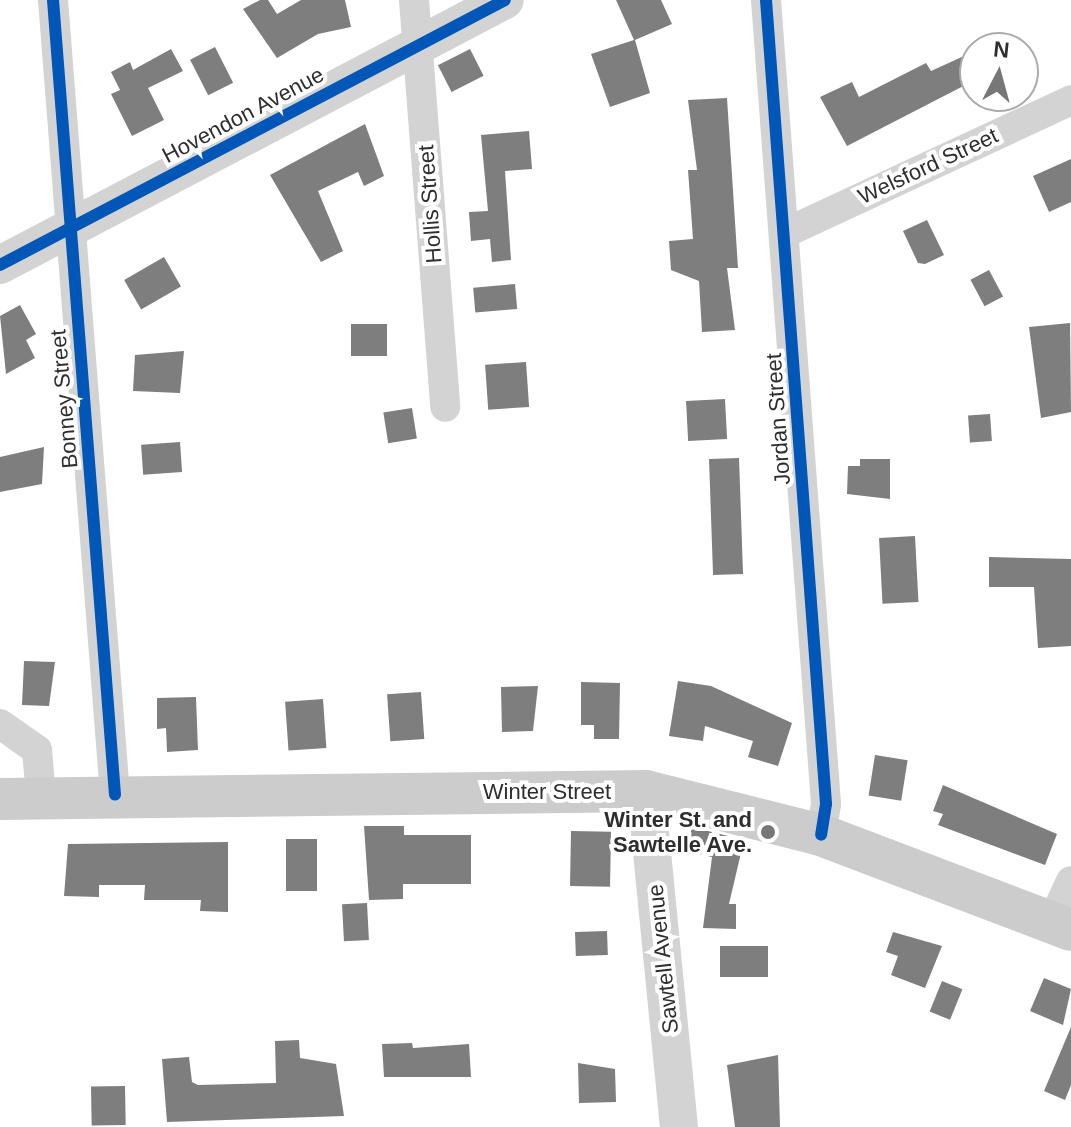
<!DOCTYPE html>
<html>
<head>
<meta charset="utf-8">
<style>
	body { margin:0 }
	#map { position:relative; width:1071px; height:1127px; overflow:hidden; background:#fff; font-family:Arial,sans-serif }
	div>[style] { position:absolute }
	.building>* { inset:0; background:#7e7e7e; transform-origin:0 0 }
	.minor>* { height:30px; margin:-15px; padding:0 15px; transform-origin:15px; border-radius:15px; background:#d3d3d3 }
	.tertiary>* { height:38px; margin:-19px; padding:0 19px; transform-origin:19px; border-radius:19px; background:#d3d3d3 }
	.secondary>* { height:42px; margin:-21px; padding:0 21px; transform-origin:21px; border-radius:21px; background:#ccc }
	.cycleway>* { height:12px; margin:-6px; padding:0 6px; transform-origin:6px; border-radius:6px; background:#0057b8 }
	.dots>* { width:22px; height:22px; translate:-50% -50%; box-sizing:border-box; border:4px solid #fff; border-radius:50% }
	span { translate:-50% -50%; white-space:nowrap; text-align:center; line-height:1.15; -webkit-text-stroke:8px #fff; paint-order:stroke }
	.street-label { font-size:22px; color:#2e2e2e }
	.poi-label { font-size:22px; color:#2e2e2e; font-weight:700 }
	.right { translate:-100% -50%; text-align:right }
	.north { position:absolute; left:959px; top:32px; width:80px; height:80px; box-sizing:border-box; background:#fff; border:2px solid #ababab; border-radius:50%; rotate:6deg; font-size:22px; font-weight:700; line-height:32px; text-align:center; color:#2e2e2e }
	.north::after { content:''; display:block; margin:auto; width:28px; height:36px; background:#777; clip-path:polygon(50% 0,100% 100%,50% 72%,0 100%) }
</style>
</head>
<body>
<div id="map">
	<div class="building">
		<i style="clip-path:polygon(260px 0,268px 0,277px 14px,301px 0,345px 0,351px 27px,318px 34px,277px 58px,243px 9px)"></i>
		<i style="clip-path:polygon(616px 0,661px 0,672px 24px,635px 40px,650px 93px,610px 107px,591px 54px,634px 40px)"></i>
		<i style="left:215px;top:47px;width:40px;height:28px;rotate:63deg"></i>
		<i style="clip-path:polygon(171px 49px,183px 71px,148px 88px,164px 120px,132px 136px,111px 94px,120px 90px,111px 72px,130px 62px,133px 70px)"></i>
		<i style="left:470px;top:49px;width:30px;height:36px;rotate:63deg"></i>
		<i style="clip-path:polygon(975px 51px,975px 80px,847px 146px,820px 97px,852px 82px,859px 97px,926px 63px,931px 71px)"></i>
		<i style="clip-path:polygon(727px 98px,738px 268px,727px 268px,735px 330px,702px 332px,699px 281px,671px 270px,669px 241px,693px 239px,688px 170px,697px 170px,688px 100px)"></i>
		<i style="clip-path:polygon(365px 124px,384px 176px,364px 186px,358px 172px,318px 191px,343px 251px,321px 262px,270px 175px)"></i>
		<i style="clip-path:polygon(529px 131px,532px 169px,505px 171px,511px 260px,492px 262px,490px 239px,471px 241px,469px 212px,488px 211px,481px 135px)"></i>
		<i style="clip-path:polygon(1071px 159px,1071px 202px,1049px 212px,1033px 176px)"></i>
		<i style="clip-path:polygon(927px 220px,944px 255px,925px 264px,918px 263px,903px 231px)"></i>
		<i style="left:164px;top:257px;width:34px;height:46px;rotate:60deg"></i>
		<i style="left:989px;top:270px;width:30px;height:21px;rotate:62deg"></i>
		<i style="left:515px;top:284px;width:25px;height:42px;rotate:85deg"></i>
		<i style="clip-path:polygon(20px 305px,36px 334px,26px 340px,35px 358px,6px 374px,0 316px)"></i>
		<i style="clip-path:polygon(1070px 323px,1071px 412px,1041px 418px,1029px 327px)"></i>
		<i style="left:351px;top:324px;width:36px;height:32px"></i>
		<i style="clip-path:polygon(184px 351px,180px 393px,133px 391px,135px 355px)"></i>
		<i style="left:526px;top:362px;width:45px;height:41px;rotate:86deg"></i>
		<i style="left:725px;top:399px;width:40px;height:39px;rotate:87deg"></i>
		<i style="left:412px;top:408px;width:31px;height:29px;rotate:81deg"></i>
		<i style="left:990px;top:414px;width:27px;height:22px;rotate:86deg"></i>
		<i style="left:180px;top:442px;width:30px;height:39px;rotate:86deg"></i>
		<i style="clip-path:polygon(44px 447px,42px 484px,0 492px,0 457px)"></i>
		<i style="left:739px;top:458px;width:116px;height:30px;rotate:88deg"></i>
		<i style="clip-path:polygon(860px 459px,890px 459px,890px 499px,847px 494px,848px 466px,860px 466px)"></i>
		<i style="left:915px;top:536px;width:66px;height:36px;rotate:87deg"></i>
		<i style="clip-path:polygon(989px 557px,1071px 559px,1071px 646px,1038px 648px,1034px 587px,989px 587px)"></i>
		<i style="clip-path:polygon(24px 661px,55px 662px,49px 706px,22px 705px)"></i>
		<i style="clip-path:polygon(678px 681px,711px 686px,792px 723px,778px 766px,748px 757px,753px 741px,705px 726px,703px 741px,669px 736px)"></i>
		<i style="clip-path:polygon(581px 682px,620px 683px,619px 739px,594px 739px,594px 725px,581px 725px)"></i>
		<i style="clip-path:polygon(538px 686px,533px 731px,502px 732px,501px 687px)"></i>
		<i style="left:421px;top:692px;width:47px;height:34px;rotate:86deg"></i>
		<i style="clip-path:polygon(196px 697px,198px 750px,167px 752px,166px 728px,157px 729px,157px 698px)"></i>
		<i style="left:323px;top:699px;width:49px;height:38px;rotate:86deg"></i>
		<i style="left:875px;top:755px;width:33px;height:41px;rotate:9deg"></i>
		<i style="clip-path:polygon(943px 785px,1057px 834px,1045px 865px,938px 825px,943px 814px,933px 811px)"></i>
		<i style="clip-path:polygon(364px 826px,404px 826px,404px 835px,471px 835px,471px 884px,403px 884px,403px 899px,369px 900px)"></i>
		<i style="clip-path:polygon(692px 827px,744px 840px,729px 904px,736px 904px,736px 929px,703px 928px,712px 857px,686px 851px)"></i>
		<i style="left:571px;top:831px;width:40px;height:55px;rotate:1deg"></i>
		<i style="left:286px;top:839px;width:31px;height:52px"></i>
		<i style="clip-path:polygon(228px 842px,228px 912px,200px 911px,201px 900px,144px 900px,145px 885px,99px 885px,99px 897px,64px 896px,68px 844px)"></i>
		<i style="left:367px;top:903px;width:37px;height:25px;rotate:87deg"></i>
		<i style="left:607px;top:931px;width:24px;height:32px;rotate:88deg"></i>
		<i style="clip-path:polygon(893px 932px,942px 946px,925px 988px,891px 975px,898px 956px,886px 952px)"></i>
		<i style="left:720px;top:946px;width:48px;height:31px"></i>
		<i style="clip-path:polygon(1044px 978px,1071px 989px,1063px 1025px,1030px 1011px)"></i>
		<i style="left:942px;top:981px;width:22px;height:33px;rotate:22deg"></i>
		<i style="clip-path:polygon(1071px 1027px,1071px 1085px,1065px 1100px,1044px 1091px)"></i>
		<i style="clip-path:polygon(299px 1040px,300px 1058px,336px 1064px,344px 1116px,167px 1122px,162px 1059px,189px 1057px,192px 1082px,198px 1085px,276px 1083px,275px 1041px)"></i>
		<i style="clip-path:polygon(412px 1043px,413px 1048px,469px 1044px,471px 1077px,384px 1077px,382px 1044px)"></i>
		<i style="clip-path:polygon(778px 1055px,780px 1127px,735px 1127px,727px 1065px)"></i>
		<i style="clip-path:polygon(578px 1063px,615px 1069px,616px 1102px,579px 1103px)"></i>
		<i style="left:125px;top:1086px;width:39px;height:34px;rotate:89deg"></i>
	</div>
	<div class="minor">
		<i style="left:53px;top:0;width:797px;rotate:85.54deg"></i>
		<i style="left:414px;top:0;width:408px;rotate:85.6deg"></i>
		<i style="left:766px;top:0;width:806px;rotate:85.73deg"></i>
		<i style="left:826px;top:804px;width:31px;rotate:99deg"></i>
		<i style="left:785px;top:233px;width:315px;rotate:-24.9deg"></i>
		<i style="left:0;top:724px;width:45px;rotate:35.1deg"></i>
		<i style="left:37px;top:750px;width:47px;rotate:85.1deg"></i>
		<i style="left:1052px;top:922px;width:45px;rotate:-65.1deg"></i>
	</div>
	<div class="tertiary">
		<i style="left:0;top:265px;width:570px;rotate:-27.69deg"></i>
		<i style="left:646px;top:791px;width:338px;rotate:84.4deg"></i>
	</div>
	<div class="secondary">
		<i style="left:0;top:799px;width:646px;rotate:-0.71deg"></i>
		<i style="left:646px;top:791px;width:180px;rotate:14.1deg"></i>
		<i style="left:821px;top:835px;width:267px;rotate:20.8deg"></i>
	</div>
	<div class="cycleway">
		<i style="left:53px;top:0;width:797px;rotate:85.54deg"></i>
		<i style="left:766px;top:0;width:806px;rotate:85.73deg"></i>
		<i style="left:826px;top:804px;width:31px;rotate:99deg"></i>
		<i style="left:0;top:265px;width:570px;rotate:-27.69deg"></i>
	</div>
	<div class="dots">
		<i style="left:768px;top:832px;background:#777"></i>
	</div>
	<div class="street-label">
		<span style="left:243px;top:115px;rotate:-28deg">Hovendon Avenue</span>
		<span style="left:928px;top:166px;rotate:-25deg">Welsford Street</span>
		<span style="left:430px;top:204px;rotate:-94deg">Hollis Street</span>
		<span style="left:64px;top:399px;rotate:-95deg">Bonney Street</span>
		<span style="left:778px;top:419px;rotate:-94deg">Jordan Street</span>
		<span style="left:547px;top:792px">Winter Street</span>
		<span style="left:663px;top:959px;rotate:-96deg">Sawtell Avenue</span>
	</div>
	<div class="poi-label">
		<span class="right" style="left:752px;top:832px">Winter St. and<br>Sawtelle Ave.</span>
	</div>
	<div class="north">N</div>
</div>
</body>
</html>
